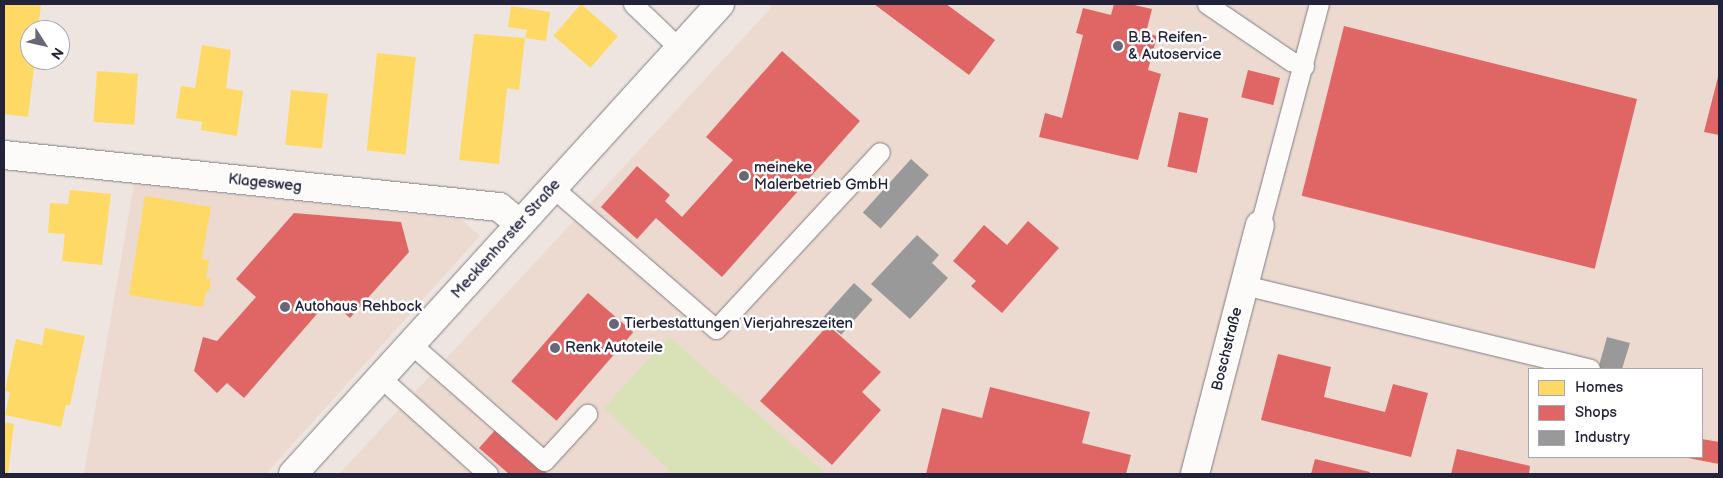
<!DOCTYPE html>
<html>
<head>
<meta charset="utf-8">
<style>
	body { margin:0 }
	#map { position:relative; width:1723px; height:478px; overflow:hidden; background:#eee5e1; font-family:"Balsamiq Sans",sans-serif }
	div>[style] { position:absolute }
	.built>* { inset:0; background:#ecdad1 }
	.green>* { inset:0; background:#d9e1b6 }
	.homes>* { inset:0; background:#ffd966; transform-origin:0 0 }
	.shops>* { inset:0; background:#e06666; transform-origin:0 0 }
	.industry>* { inset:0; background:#999; transform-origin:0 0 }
	.roads { filter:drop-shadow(0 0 1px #827e81) drop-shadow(0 0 1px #827e81) }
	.lane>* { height:19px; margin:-9.5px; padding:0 9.5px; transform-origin:9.5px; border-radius:9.5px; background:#fcfbfa }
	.street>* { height:28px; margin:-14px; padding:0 14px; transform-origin:14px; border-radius:14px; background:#fcfbfa }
	.secondary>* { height:28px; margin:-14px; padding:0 14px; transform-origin:14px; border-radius:14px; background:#fcfbfa }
	.dots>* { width:14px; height:14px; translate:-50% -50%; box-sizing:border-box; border:2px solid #fff; border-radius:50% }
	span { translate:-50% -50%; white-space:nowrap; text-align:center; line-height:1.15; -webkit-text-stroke:5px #fff; paint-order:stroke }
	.poi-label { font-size:15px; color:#22223b }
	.left { translate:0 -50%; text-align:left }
	.street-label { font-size:15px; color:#22223b }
	.frame { position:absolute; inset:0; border:5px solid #22223b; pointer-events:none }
	.legend { position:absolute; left:1528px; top:368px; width:175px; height:90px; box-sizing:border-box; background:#fff; border:1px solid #a7a7b1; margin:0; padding:6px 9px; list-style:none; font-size:15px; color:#22223b }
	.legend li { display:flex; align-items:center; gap:10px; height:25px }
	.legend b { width:25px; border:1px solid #a7a7b1 }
	.north { position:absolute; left:20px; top:20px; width:50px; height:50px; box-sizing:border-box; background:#fff; border:1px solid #a7a7b1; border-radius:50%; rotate:125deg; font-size:14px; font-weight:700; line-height:20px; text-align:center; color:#22223b }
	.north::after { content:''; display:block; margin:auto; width:18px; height:22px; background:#696675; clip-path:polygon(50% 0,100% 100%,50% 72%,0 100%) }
</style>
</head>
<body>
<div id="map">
	<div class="built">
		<i style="clip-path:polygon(evenodd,772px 4px,1719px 4px,1719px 474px,339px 474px,769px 10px,772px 4px,1529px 369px,1702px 369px,1702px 457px,1529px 457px,1529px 369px)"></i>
		<i style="clip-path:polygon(134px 184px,461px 219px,480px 236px,266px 474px,75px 474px,84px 473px)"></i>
	</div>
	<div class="green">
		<i style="clip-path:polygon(669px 337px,826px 474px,671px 474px,672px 473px,604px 408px)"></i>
	</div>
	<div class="homes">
		<i style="clip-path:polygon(4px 4px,41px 4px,38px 30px,30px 30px,30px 60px,35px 60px,28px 117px,4px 114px)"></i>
		<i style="left:581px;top:4px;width:49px;height:42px;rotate:41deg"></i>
		<i style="clip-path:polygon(511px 6px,550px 12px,546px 41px,525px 38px,527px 30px,508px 27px)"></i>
		<i style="clip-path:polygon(474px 34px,525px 38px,519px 90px,507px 88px,499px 164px,459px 160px)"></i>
		<i style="clip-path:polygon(202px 45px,231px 50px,226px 88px,243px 91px,237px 136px,201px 130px,202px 122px,176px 118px,181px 86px,195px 88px)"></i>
		<i style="left:377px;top:53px;width:39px;height:98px;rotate:6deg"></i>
		<i style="left:97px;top:71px;width:41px;height:51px;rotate:4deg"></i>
		<i style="left:291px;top:90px;width:37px;height:55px;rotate:6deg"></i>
		<i style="clip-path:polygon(70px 190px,111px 194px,102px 265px,62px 261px,65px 234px,48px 233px,50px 203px,68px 204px)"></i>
		<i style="clip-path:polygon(145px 196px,211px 207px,202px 259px,209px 260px,206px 278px,211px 279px,209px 292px,206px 291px,203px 307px,129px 295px)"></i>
		<i style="clip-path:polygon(45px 328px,85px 336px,70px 405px,66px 405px,61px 427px,5px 415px,10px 392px,5px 391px,16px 339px,42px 345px)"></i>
		<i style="clip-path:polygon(4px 422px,14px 424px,8px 474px,4px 474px)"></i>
	</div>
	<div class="shops">
		<i style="clip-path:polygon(874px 4px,946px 4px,995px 40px,969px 75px)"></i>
		<i style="clip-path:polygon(1114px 4px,1130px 4px,1152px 9px,1146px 33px,1157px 36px,1148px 70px,1161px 74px,1138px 160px,1039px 137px,1045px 113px,1062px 118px,1083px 35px,1076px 33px,1083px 8px,1111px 15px)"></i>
		<i style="left:1344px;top:26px;width:302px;height:175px;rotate:14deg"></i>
		<i style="clip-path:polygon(782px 51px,860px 121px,722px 277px,656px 218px,637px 239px,601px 207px,637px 166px,670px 195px,665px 201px,682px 217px,733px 160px,706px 137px)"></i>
		<i style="left:1248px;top:70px;width:33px;height:28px;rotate:14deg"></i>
		<i style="clip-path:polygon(1719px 73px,1719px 135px,1704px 132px)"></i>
		<i style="left:1179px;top:112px;width:30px;height:56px;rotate:12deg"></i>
		<i style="clip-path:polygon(294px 213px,401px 222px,409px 252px,350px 318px,329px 300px,244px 398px,227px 383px,217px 393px,194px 371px,203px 337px,217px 341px,256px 297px,236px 279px)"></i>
		<i style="clip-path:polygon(1028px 221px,1059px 248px,1002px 313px,971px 286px,976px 281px,953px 261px,984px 225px,1007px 245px)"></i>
		<i style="left:588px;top:293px;width:60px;height:117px;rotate:41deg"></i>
		<i style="clip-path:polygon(828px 325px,881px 372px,862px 392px,881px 410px,832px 465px,760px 401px)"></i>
		<i style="clip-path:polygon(1278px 354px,1331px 367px,1324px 397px,1385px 412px,1393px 384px,1428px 393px,1411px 457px,1261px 420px)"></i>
		<i style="clip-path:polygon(990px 387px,1090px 412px,1082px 443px,1131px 455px,1126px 474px,926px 474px,942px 408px,982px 418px)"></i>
		<i style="clip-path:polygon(497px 428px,548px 474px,509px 474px,479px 448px)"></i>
		<i style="clip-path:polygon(1702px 439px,1719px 442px,1719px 464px,1688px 458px,1702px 457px)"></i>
		<i style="clip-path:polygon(1457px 449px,1530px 466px,1529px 474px,1451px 474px)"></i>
		<i style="clip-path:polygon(1315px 459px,1370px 472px,1369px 474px,1311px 474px)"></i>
	</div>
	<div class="industry">
		<i style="left:911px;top:159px;width:24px;height:72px;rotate:42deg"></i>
		<i style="clip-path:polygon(917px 235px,939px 255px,932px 263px,948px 278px,910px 319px,871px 284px)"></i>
		<i style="left:854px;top:283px;width:25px;height:47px;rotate:42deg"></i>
		<i style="clip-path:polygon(1607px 337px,1630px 343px,1622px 369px,1598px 369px)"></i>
	</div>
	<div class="roads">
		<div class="lane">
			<i style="left:633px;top:4px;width:64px;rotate:43.7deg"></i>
			<i style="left:1207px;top:4px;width:102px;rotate:34.2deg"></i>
			<i style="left:1291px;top:61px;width:14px;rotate:21deg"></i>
			<i style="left:552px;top:187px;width:217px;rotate:40.9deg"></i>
			<i style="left:716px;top:329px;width:241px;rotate:-47.2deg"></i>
			<i style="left:1260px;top:225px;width:229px;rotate:-75.1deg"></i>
			<i style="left:1244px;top:285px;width:356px;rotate:13.6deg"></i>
			<i style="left:411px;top:344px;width:177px;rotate:41.3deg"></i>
			<i style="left:544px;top:461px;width:64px;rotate:-47.5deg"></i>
			<i style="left:381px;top:378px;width:144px;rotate:41.9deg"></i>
		</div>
		<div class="street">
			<i style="left:4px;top:155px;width:498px;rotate:6deg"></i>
			<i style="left:499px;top:207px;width:27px;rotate:39deg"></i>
			<i style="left:1195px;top:474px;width:257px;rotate:-75.4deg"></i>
		</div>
		<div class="secondary">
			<i style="left:293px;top:474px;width:635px;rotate:-47.74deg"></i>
		</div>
	</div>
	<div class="dots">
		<i style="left:1118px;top:46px;background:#696675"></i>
		<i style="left:744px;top:176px;background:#696675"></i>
		<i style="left:285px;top:307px;background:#696675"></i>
		<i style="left:614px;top:324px;background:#696675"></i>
		<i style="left:555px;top:348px;background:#696675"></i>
	</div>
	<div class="poi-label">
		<span class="left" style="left:1128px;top:46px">B.B. Reifen-<br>&amp; Autoservice</span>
		<span class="left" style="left:754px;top:176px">meineke<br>Malerbetrieb GmbH</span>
		<span class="left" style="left:295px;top:307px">Autohaus Rehbock</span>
		<span class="left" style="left:624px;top:324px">Tierbestattungen Vierjahreszeiten</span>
		<span class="left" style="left:565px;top:348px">Renk Autoteile</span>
	</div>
	<div class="street-label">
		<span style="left:265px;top:183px;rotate:6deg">Klagesweg</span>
		<span style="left:506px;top:239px;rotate:-48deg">Mecklenhorster Straße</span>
		<span style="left:1227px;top:349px;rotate:-76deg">Boschstraße</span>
	</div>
	<div class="frame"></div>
	<ul class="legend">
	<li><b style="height:14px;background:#ffd966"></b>Homes</li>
	<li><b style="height:14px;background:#e06666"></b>Shops</li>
	<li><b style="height:14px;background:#999"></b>Industry</li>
	</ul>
	<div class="north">N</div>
</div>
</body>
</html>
